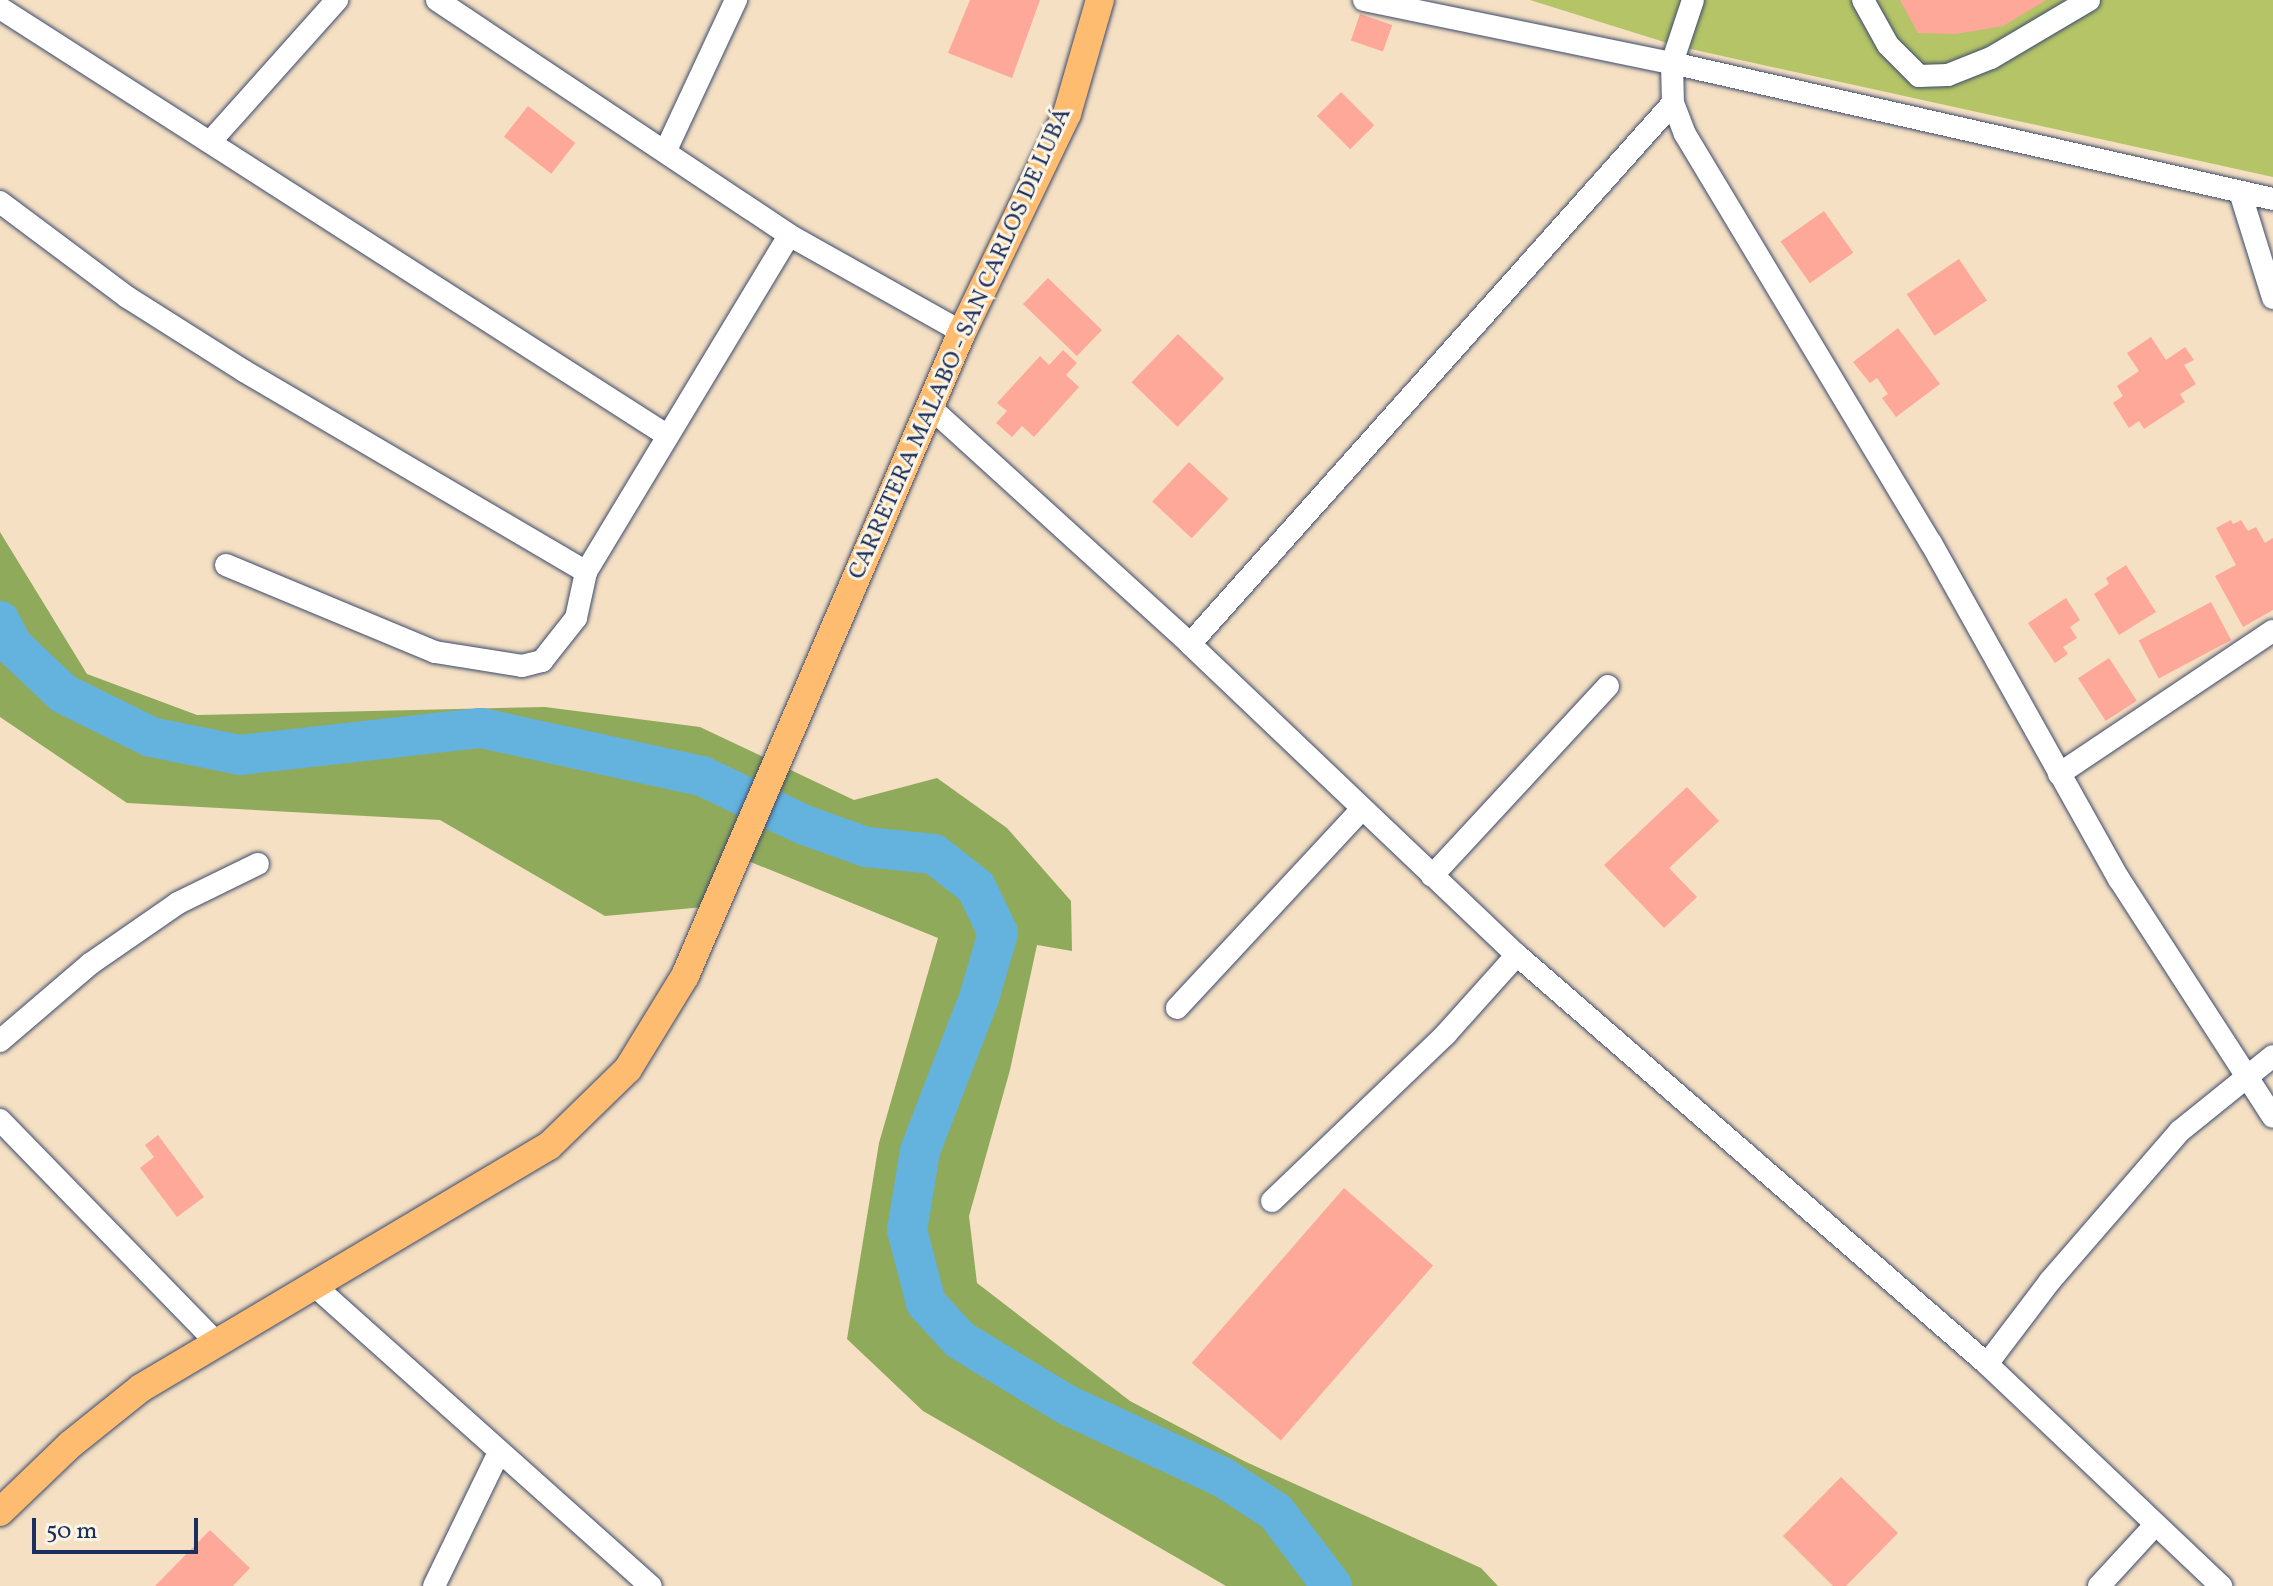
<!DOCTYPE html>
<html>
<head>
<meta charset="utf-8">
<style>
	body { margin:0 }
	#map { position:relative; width:2273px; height:1586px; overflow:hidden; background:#f5e0c3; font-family:Vollkorn,serif }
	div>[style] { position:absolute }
	.green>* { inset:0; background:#b5c467 }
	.forest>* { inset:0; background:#90aa5c }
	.river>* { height:40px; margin:-20px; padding:0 20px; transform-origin:20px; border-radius:20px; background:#64b2de }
	.building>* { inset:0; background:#fea89a; transform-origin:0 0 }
	.roads { filter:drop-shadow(0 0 2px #3c4a6d) drop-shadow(0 0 2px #3c4a6d) }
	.minor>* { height:22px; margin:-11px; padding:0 11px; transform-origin:11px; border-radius:11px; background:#fff }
	.major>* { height:28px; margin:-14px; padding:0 14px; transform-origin:14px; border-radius:14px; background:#febc70 }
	span { translate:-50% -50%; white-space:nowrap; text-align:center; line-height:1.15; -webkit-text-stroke:6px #fcf5e5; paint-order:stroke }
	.street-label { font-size:24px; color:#1b2f5e }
	.scale { position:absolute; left:32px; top:1518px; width:166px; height:36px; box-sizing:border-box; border:4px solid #1b2f5e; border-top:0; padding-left:10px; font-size:24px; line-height:28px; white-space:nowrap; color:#1b2f5e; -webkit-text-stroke:6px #fcf5e5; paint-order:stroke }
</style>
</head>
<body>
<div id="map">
	<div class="green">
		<i style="clip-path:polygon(1530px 0,2273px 0,2273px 177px,1677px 46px)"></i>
	</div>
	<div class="forest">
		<i style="clip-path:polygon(0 532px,87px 674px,197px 715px,545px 707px,700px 727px,854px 800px,937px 778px,1007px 828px,1071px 901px,1072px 951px,1037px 945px,1010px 1070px,969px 1216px,977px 1283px,1130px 1401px,1244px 1461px,1481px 1568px,1498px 1586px,1226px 1586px,923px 1411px,847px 1339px,879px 1143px,938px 938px,731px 854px,715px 906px,605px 916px,440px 820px,127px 803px,0 717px)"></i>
	</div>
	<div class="river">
		<i style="left:0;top:621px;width:27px;rotate:63deg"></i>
		<i style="left:12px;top:645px;width:71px;rotate:43.3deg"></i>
		<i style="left:64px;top:694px;width:97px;rotate:26.3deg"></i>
		<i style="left:151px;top:737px;width:91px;rotate:11.4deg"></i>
		<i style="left:240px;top:755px;width:243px;rotate:-6.4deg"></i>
		<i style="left:481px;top:728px;width:226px;rotate:12.3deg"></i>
		<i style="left:702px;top:776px;width:111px;rotate:25.6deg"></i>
		<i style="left:802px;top:824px;width:68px;rotate:19.8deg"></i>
		<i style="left:866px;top:847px;width:68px;rotate:5.9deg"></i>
		<i style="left:934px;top:854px;width:53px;rotate:38.2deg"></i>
		<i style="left:976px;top:887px;width:51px;rotate:64.4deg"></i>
		<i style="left:998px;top:933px;width:68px;rotate:106.3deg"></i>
		<i style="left:979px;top:998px;width:164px;rotate:111.1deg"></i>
		<i style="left:920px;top:1151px;width:80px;rotate:99.3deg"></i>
		<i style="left:907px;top:1230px;width:75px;rotate:75.4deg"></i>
		<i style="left:926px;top:1303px;width:50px;rotate:47.4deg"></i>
		<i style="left:960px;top:1340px;width:125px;rotate:31.3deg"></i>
		<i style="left:1067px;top:1405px;width:171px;rotate:24.9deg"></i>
		<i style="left:1222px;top:1477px;width:64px;rotate:32.9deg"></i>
		<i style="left:1276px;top:1512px;width:93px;rotate:52.9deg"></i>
	</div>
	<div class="building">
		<i style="clip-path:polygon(970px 0,1040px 0,1012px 78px,948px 53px)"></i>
		<i style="clip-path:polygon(1900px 0,2046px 0,2003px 26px,1956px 34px,1918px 33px)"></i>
		<i style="left:1360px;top:14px;width:34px;height:28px;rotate:19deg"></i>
		<i style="left:1341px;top:92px;width:47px;height:34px;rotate:45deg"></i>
		<i style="left:528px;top:106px;width:60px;height:39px;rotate:38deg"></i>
		<i style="left:1824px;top:211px;width:51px;height:53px;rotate:55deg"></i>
		<i style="left:1959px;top:259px;width:50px;height:63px;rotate:56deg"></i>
		<i style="left:1048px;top:278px;width:75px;height:36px;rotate:44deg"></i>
		<i style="clip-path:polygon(1898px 328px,1940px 384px,1896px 417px,1882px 398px,1888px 394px,1877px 378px,1870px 383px,1853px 362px)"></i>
		<i style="left:1178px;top:334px;width:64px;height:67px;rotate:44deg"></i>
		<i style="clip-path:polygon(2151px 337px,2166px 360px,2185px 347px,2194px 360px,2184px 365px,2196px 384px,2180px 394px,2185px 402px,2144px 429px,2139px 421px,2129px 428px,2113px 403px,2123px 396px,2117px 386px,2139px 371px,2127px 353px)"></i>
		<i style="clip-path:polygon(1063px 350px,1077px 363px,1066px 375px,1079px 387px,1034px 437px,1022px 426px,1012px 437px,996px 423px,1007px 411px,997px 403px,1040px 356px,1049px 365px)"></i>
		<i style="left:1189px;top:462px;width:54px;height:54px;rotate:43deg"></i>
		<i style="clip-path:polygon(2231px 520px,2233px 524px,2241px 520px,2248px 531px,2256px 527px,2265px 543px,2273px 538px,2273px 610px,2243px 627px,2215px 576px,2236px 565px,2216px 528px)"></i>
		<i style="clip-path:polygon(2126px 565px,2156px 612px,2119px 635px,2094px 594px,2109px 584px,2106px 578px)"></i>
		<i style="clip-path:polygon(2066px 598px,2080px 620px,2070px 627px,2077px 638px,2063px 647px,2068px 654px,2055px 663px,2028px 623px)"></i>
		<i style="left:2211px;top:602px;width:43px;height:82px;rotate:62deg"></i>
		<i style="left:2109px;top:658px;width:51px;height:37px;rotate:57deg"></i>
		<i style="clip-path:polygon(1687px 787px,1719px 821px,1669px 868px,1697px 897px,1664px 928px,1604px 865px)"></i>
		<i style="clip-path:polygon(158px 1135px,204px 1197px,177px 1217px,140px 1168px,154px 1157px,145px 1145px)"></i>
		<i style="left:1344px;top:1188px;width:118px;height:232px;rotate:41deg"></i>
		<i style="clip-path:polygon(1841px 1477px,1898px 1533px,1846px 1586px,1833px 1586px,1783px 1536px)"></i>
		<i style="clip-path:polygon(210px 1530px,250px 1568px,233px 1586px,155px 1586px)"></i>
	</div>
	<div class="roads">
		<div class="minor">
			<i style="left:437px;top:0;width:423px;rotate:33.7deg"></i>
			<i style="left:789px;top:235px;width:198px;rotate:29.3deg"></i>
			<i style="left:1364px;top:0;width:314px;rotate:11.6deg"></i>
			<i style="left:1672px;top:63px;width:616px;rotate:12.75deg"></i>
			<i style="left:1693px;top:0;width:66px;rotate:108.4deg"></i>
			<i style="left:1672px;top:63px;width:40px;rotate:88.6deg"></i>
			<i style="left:1673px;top:103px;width:33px;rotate:69deg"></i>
			<i style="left:1685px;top:134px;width:477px;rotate:59deg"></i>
			<i style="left:1931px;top:543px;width:385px;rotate:60.8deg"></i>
			<i style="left:2119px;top:879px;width:283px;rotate:57.1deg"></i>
			<i style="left:1863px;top:0;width:51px;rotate:60.9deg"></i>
			<i style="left:1888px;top:45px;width:44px;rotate:45deg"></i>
			<i style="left:1919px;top:76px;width:29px;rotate:-2deg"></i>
			<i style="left:1948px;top:75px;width:46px;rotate:-21.6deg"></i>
			<i style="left:1991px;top:58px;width:114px;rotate:-30.6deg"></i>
			<i style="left:0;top:8px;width:793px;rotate:32.65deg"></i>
			<i style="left:210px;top:142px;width:191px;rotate:-48.2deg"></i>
			<i style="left:666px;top:150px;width:166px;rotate:-65deg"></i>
			<i style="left:2240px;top:192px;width:111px;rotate:72.7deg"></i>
			<i style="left:0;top:202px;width:159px;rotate:36.8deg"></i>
			<i style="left:127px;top:297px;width:138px;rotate:32.3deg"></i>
			<i style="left:244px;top:371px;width:397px;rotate:30.4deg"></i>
			<i style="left:931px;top:408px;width:350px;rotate:42.3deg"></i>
			<i style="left:1190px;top:644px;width:451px;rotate:43.6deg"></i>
			<i style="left:1517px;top:955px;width:623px;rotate:41.03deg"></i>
			<i style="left:1987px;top:1364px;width:323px;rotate:43.5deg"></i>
			<i style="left:226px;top:565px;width:226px;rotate:22.6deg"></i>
			<i style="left:435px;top:652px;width:88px;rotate:9.1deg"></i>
			<i style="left:522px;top:666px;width:21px;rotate:-14deg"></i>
			<i style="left:542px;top:661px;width:55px;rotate:-51.7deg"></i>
			<i style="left:576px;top:618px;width:47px;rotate:-77.7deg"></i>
			<i style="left:586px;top:572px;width:393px;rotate:-58.9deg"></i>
			<i style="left:1190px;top:644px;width:725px;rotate:-48.24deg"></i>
			<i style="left:2059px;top:774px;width:257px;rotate:-33.8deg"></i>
			<i style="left:1432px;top:876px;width:259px;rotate:-47.2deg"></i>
			<i style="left:1177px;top:1008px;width:270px;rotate:-47.1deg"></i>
			<i style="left:0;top:1041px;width:118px;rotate:-40.5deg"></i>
			<i style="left:90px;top:964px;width:107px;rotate:-34.7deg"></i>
			<i style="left:178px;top:903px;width:89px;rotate:-26deg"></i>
			<i style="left:0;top:1120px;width:308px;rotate:45.8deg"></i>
			<i style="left:1272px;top:1201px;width:241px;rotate:-43.8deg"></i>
			<i style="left:1446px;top:1034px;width:106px;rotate:-48.1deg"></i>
			<i style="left:316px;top:1287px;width:449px;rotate:41.8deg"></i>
			<i style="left:1987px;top:1364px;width:104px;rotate:-52.8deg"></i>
			<i style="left:2050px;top:1281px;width:198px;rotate:-49.1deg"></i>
			<i style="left:2180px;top:1131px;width:119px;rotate:-38.9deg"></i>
			<i style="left:434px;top:1586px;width:149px;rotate:-64.1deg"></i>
			<i style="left:2099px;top:1586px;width:83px;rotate:-47.4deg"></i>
		</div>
		<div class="major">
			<i style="left:0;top:1512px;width:98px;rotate:-43.8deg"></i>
			<i style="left:71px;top:1444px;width:90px;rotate:-38.7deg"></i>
			<i style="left:141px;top:1388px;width:474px;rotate:-30.7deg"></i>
			<i style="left:549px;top:1146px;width:110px;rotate:-44.3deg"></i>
			<i style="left:628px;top:1069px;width:109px;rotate:-58.5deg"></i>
			<i style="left:685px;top:976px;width:701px;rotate:-66.73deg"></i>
			<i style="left:962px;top:332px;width:242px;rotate:-64.3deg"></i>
			<i style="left:1067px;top:114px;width:119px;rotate:-73.9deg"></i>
		</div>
	</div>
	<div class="street-label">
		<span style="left:961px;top:344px;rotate:-66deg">CARRETERA MALABO - SAN CARLOS DE LUBÁ</span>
	</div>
	<div class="scale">50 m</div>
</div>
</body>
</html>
